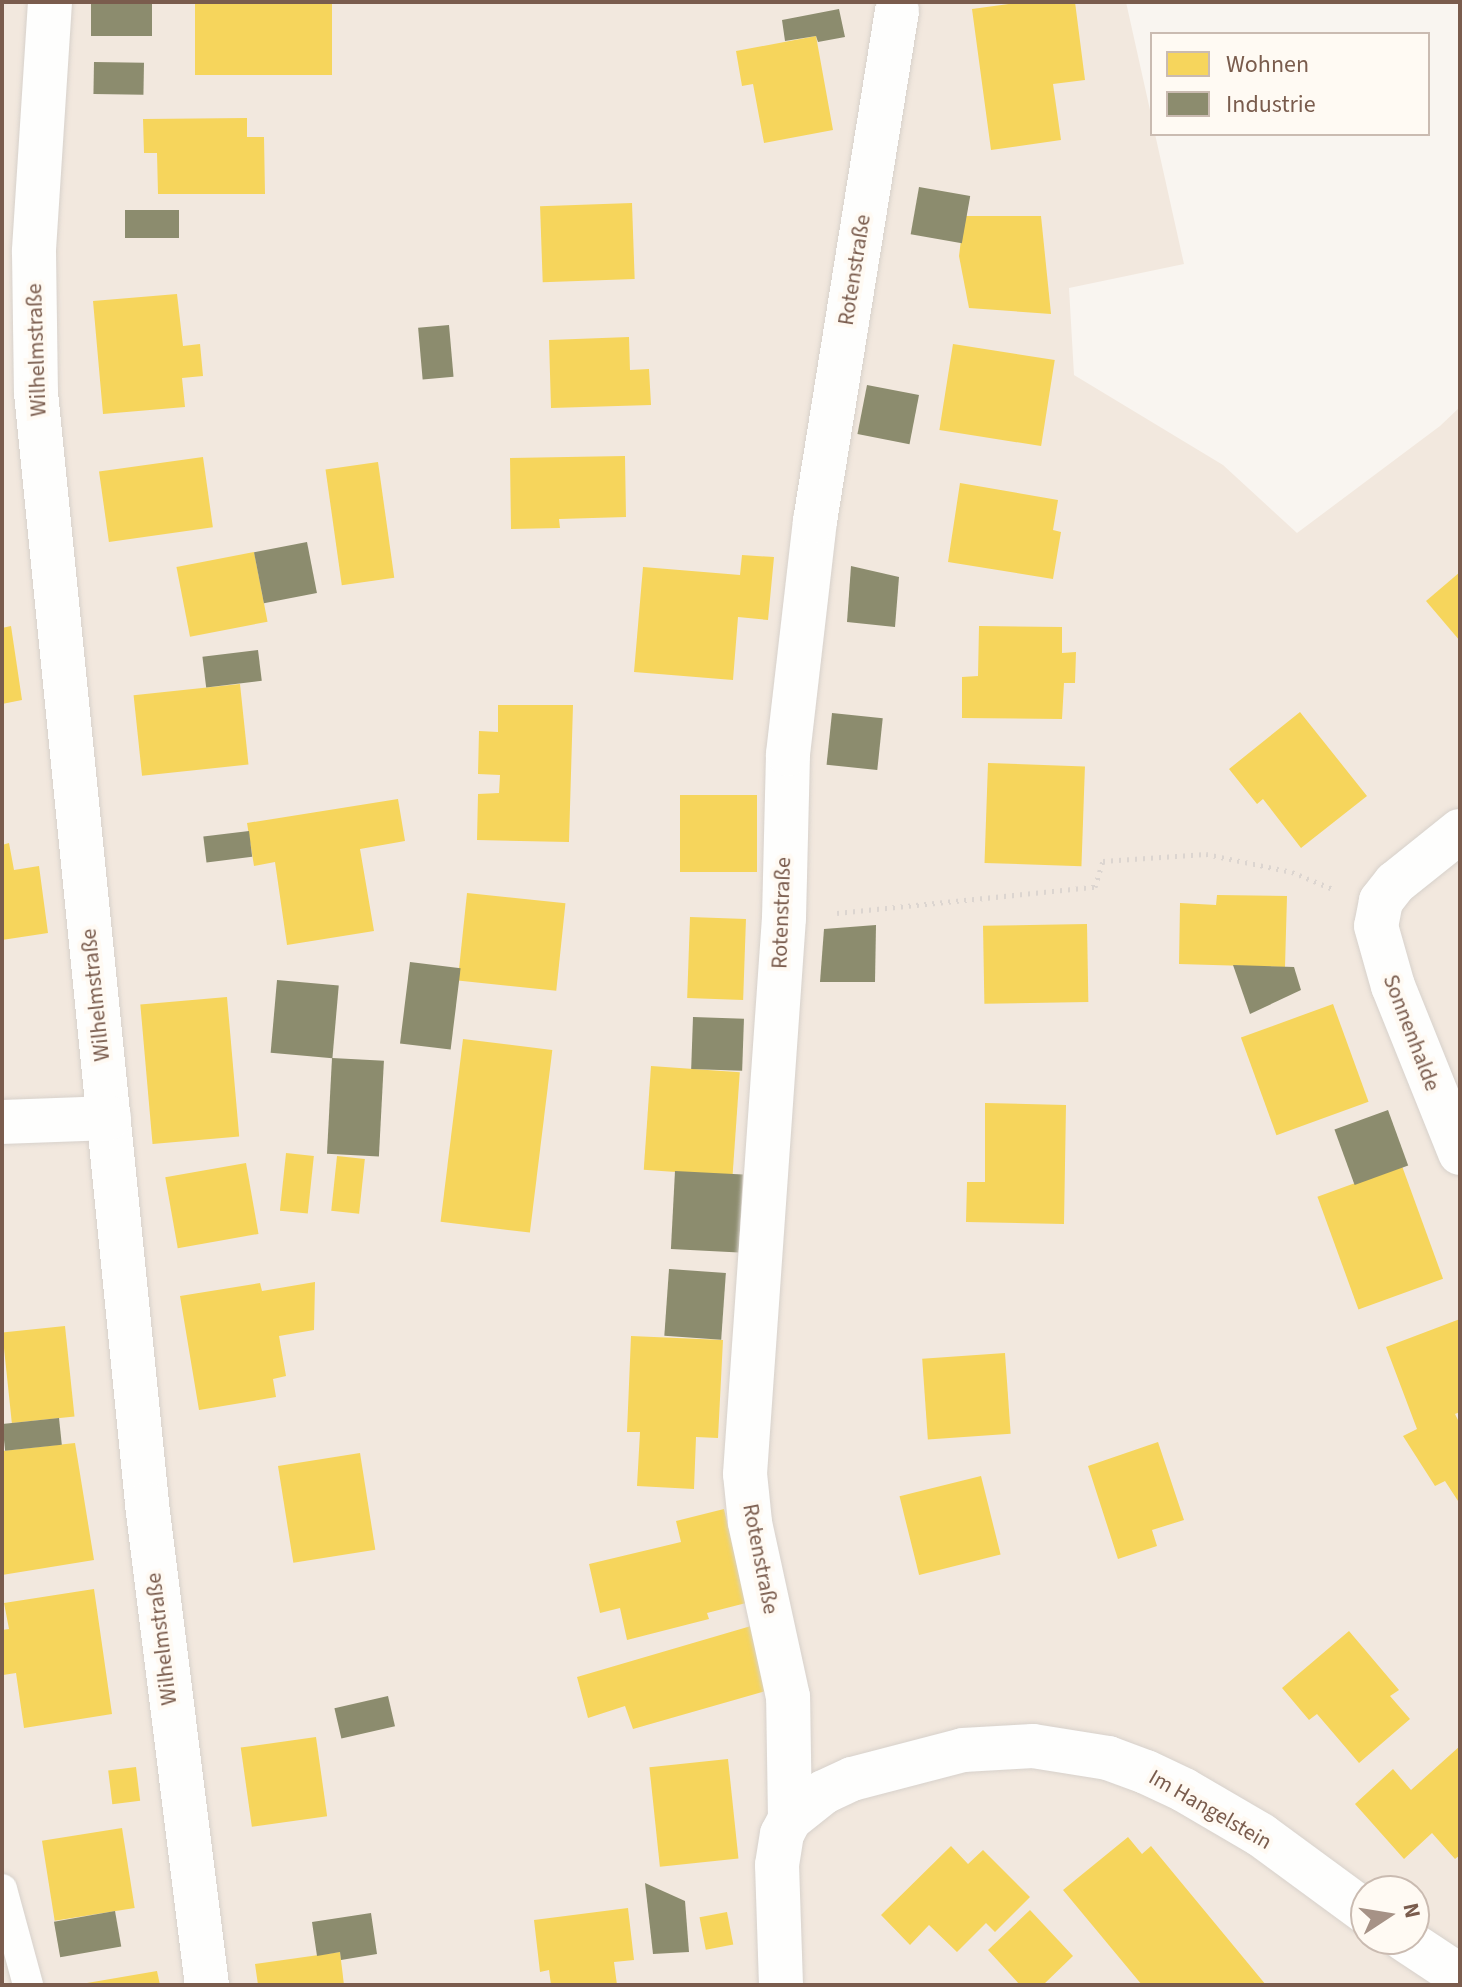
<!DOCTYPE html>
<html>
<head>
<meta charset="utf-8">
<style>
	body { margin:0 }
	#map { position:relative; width:1462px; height:1987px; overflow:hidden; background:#f9f5f0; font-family:"Source Sans 3",sans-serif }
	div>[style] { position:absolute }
	.residential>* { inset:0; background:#f2e8de }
	.homes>* { inset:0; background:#f6d55c; transform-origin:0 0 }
	.industry>* { inset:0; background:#8c8c6e; transform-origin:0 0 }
	.path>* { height:5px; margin-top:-2.5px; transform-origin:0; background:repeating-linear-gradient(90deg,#dcd5d0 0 2px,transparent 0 8px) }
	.roads { filter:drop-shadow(0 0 2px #d7d1cb) drop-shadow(0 0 2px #d7d1cb) }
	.lane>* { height:30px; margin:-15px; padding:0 15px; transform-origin:15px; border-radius:15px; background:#fefefd }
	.street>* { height:44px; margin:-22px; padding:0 22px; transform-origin:22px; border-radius:22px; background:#fefefd }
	span { translate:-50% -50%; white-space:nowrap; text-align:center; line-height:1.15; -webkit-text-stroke:8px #fffaf3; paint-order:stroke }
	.street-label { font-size:22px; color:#7a5c4d }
	.frame { position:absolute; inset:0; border:4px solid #7a5c4d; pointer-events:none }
	.legend { position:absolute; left:1150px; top:32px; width:280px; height:104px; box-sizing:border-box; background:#fffaf3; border:2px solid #cabbb1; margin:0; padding:10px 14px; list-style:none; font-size:24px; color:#7a5c4d }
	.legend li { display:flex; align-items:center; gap:16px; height:40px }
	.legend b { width:40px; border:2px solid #cabbb1 }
	.north { position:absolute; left:1350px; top:1875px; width:80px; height:80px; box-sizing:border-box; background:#fffaf3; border:2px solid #cabbb1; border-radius:50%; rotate:78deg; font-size:22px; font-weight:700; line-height:32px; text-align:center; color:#7a5c4d }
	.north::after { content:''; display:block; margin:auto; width:28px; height:36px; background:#a69286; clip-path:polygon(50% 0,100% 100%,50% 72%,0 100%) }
</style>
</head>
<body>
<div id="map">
	<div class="residential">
		<i style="clip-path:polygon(evenodd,2px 2px,1126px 2px,1152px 119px,1152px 134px,1155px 134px,1184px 264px,1069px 288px,1074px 375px,1223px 465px,1297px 533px,1440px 426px,1460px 407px,1460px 1985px,2px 1985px,2px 2px,1366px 1891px,1414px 1891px,1414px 1939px,1366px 1939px,1366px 1891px)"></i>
	</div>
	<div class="homes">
		<i style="left:195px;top:2px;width:137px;height:73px"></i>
		<i style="clip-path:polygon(1023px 2px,1075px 2px,1085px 80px,1053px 84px,1061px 140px,991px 150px,972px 9px)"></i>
		<i style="clip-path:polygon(816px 36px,833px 130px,764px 143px,753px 84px,742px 86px,736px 51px)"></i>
		<i style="clip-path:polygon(247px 118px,247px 137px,264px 137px,265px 194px,158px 194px,157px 153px,144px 153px,143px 119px)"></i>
		<i style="left:632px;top:203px;width:76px;height:92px;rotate:88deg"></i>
		<i style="clip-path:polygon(964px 216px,1041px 216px,1051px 314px,969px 308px,959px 256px)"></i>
		<i style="clip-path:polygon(177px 294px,183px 346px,200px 344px,203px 376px,182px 378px,185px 407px,103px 414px,93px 301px)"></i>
		<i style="clip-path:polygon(629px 337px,630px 370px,649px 369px,651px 405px,551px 408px,549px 340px)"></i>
		<i style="left:953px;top:344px;width:103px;height:87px;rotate:9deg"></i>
		<i style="clip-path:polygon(625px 456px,626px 517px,559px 519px,560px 528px,511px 529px,510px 458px)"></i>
		<i style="left:203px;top:457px;width:71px;height:105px;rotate:82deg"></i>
		<i style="left:378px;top:462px;width:117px;height:53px;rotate:82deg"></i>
		<i style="clip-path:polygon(960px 483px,1058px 500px,1053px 530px,1061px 532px,1053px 579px,948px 562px)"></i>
		<i style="left:254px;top:552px;width:71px;height:79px;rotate:79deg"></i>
		<i style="clip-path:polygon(742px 555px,774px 557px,768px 620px,738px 617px,733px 680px,634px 672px,643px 567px,740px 575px)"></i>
		<i style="clip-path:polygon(1460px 572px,1460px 641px,1426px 601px)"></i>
		<i style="clip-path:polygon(11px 626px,22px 700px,2px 704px,2px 628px)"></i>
		<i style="clip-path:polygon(979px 626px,1062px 627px,1062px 653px,1076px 652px,1075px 683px,1064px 683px,1062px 719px,962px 718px,962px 677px,978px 676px)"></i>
		<i style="left:240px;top:684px;width:81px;height:107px;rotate:84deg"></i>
		<i style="clip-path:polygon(498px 705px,573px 705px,569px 842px,477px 840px,478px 794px,499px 793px,500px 775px,478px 774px,479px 731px,498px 732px)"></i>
		<i style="clip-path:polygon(1300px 712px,1367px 796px,1301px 848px,1263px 799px,1257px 804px,1229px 769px)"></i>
		<i style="left:988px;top:763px;width:97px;height:100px;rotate:2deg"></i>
		<i style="left:680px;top:795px;width:77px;height:77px"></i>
		<i style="clip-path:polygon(398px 799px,405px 841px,360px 849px,374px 931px,287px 945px,275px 862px,254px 866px,247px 823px)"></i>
		<i style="clip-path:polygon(9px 843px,14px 870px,39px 866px,48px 933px,2px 940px,2px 845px)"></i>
		<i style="left:467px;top:893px;width:99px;height:88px;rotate:6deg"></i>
		<i style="clip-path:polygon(1217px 895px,1287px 896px,1285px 967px,1179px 964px,1180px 903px,1216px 905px)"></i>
		<i style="left:690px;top:917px;width:56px;height:81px;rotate:2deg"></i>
		<i style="left:1087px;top:924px;width:78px;height:104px;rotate:89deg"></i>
		<i style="left:227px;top:997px;width:140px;height:87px;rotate:85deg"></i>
		<i style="left:1333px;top:1004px;width:104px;height:98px;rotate:70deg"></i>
		<i style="left:463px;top:1039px;width:90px;height:184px;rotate:7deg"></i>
		<i style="left:651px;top:1066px;width:89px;height:104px;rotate:4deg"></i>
		<i style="clip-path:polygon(985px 1103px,1066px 1105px,1064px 1224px,966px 1222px,967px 1182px,985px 1182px)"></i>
		<i style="left:286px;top:1153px;width:28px;height:58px;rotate:6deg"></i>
		<i style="left:337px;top:1156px;width:28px;height:55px;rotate:6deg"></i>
		<i style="left:246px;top:1163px;width:72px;height:82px;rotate:80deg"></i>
		<i style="left:1402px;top:1166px;width:120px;height:90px;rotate:70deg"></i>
		<i style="clip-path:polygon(315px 1282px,314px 1330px,279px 1336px,286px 1376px,273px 1379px,276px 1397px,199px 1410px,180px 1296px,260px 1283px,262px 1291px)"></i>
		<i style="clip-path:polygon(1460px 1319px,1460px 1412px,1455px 1414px,1460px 1424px,1460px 1504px,1445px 1481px,1435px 1486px,1403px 1436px,1417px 1429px,1386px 1347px)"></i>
		<i style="left:65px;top:1326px;width:91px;height:63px;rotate:84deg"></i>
		<i style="clip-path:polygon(631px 1336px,723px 1340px,718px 1438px,696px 1437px,694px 1489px,637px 1486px,640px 1432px,627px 1432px)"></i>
		<i style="left:1005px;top:1353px;width:81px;height:83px;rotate:86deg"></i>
		<i style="clip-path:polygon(1158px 1442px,1184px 1520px,1152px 1530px,1157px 1546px,1118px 1559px,1088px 1466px)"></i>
		<i style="clip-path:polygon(75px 1443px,94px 1560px,2px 1575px,2px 1451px)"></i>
		<i style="left:360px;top:1453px;width:98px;height:83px;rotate:81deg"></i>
		<i style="left:981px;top:1476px;width:81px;height:84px;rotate:76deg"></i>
		<i style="clip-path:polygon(724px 1509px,746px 1603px,707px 1613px,709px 1619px,627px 1640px,620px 1608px,600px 1613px,589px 1564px,681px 1542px,676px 1521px)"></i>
		<i style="clip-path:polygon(94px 1589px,112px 1714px,24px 1728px,16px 1673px,3px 1675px,2px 1630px,9px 1629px,4px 1603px)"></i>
		<i style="clip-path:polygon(751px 1626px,769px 1690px,633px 1729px,625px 1706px,588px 1718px,577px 1677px)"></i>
		<i style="clip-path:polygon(1349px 1631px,1399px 1690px,1390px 1696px,1410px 1719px,1359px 1763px,1317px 1714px,1309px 1720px,1282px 1688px)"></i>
		<i style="left:316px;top:1737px;width:80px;height:76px;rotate:82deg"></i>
		<i style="clip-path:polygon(1460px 1746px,1460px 1855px,1455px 1859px,1432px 1833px,1404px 1859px,1355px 1804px,1393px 1769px,1411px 1790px)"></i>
		<i style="left:728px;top:1759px;width:100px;height:79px;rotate:84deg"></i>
		<i style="left:136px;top:1767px;width:34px;height:28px;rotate:83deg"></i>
		<i style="left:122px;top:1828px;width:81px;height:81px;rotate:81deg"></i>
		<i style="clip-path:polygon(1128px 1837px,1142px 1854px,1151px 1846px,1266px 1985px,1142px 1985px,1063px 1890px)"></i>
		<i style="clip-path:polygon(951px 1846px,968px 1864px,983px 1850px,1030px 1897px,995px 1932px,986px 1923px,957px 1952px,929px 1925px,910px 1945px,881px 1915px)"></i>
		<i style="clip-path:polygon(628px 1908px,634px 1960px,614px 1962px,617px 1985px,551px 1985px,549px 1970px,540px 1972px,534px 1920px)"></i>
		<i style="clip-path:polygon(1030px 1910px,1073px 1956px,1043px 1985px,1020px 1985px,988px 1950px)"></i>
		<i style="left:727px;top:1912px;width:33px;height:28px;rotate:79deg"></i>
		<i style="clip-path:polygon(340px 1952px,344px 1985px,258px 1985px,255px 1964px)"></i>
		<i style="clip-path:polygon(157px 1971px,160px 1985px,87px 1985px,87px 1983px)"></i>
	</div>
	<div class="industry">
		<i style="left:91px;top:2px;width:61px;height:34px"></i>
		<i style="clip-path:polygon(839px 9px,845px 37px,818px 42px,816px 36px,785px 41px,782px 20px)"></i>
		<i style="left:94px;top:62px;width:50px;height:32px;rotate:1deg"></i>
		<i style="left:919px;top:187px;width:52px;height:48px;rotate:10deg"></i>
		<i style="left:179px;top:210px;width:28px;height:54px;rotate:90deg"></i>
		<i style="left:449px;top:325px;width:52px;height:31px;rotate:85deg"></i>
		<i style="left:867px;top:385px;width:53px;height:50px;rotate:11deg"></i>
		<i style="left:307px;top:542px;width:52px;height:54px;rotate:79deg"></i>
		<i style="clip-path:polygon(851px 566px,899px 577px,895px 627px,847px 622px)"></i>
		<i style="left:258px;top:650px;width:31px;height:56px;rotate:83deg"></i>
		<i style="left:832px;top:713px;width:51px;height:52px;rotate:6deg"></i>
		<i style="left:249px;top:831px;width:26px;height:46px;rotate:83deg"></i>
		<i style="clip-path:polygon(876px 925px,875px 982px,820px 982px,824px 929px)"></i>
		<i style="left:410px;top:962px;width:51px;height:82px;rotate:7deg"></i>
		<i style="clip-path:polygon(1233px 965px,1294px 967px,1301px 990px,1250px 1014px)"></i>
		<i style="left:277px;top:980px;width:62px;height:73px;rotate:5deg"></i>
		<i style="left:693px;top:1017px;width:51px;height:52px;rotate:2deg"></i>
		<i style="left:332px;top:1058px;width:52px;height:96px;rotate:3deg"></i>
		<i style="left:1388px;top:1110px;width:59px;height:57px;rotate:70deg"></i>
		<i style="left:675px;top:1171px;width:68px;height:78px;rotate:3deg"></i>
		<i style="left:669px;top:1269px;width:57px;height:67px;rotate:4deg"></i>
		<i style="left:59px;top:1418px;width:27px;height:57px;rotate:84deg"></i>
		<i style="left:388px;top:1696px;width:31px;height:55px;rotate:77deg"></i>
		<i style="clip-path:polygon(645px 1883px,685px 1901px,689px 1952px,653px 1954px)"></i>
		<i style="left:115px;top:1911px;width:36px;height:62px;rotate:80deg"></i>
		<i style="clip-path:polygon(371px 1913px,377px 1954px,341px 1960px,340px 1952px,317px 1956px,312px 1922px)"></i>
	</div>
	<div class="path">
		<i style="left:837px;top:913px;width:259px;rotate:-5.8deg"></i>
		<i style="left:1095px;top:887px;width:27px;rotate:-73deg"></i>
		<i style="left:1103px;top:861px;width:103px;rotate:-3.9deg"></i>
		<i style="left:1206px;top:854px;width:88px;rotate:11.8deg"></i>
		<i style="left:1292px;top:872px;width:44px;rotate:22.5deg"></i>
	</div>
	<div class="roads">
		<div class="lane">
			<i style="left:2px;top:1889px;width:99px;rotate:74.8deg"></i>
		</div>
		<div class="street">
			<i style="left:50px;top:2px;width:251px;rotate:93.7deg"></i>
			<i style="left:34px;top:252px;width:141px;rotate:89.2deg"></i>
			<i style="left:36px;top:393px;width:1117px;rotate:84.29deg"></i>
			<i style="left:147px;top:1504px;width:485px;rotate:82.9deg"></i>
			<i style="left:1460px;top:831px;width:83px;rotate:141.3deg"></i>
			<i style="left:1395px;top:883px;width:23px;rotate:128deg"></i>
			<i style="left:1381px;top:901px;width:25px;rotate:101deg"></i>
			<i style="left:1376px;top:926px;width:62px;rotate:74.2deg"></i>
			<i style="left:1393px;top:986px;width:180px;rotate:68.1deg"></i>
			<i style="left:2px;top:1122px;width:107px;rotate:-2.1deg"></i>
			<i style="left:790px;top:1819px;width:122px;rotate:-90.9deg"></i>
			<i style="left:788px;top:1697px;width:179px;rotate:-102.3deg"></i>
			<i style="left:750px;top:1522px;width:48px;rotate:-95.9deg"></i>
			<i style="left:745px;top:1474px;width:557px;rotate:-85.99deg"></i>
			<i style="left:784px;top:918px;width:164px;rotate:-88.6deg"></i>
			<i style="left:788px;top:754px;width:235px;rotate:-83.4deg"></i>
			<i style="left:815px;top:521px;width:517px;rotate:-80.87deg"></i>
			<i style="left:1404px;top:1939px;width:67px;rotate:33.5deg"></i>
			<i style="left:781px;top:1985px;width:120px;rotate:-91.9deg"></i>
			<i style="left:777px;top:1865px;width:31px;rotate:-81deg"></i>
			<i style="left:782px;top:1834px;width:17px;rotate:-62deg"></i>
			<i style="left:790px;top:1819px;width:43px;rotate:-38.5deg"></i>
			<i style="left:824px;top:1792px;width:31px;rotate:-25deg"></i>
			<i style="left:852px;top:1779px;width:115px;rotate:-14.6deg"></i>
			<i style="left:963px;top:1750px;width:70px;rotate:-3.3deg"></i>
			<i style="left:1033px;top:1746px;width:76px;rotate:9.1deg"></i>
			<i style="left:1108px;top:1758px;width:40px;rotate:20.2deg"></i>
			<i style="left:1146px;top:1772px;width:42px;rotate:25.3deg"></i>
			<i style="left:1184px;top:1790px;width:89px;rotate:30.3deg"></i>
			<i style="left:1261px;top:1835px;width:130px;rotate:36.3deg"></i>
		</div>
	</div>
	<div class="street-label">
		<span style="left:855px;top:270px;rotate:-81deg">Rotenstraße</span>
		<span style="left:37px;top:350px;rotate:-92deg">Wilhelmstraße</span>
		<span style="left:782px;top:913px;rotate:-88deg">Rotenstraße</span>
		<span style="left:96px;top:995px;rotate:-96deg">Wilhelmstraße</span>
		<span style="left:1411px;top:1033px;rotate:69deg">Sonnenhalde</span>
		<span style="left:760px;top:1559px;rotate:79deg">Rotenstraße</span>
		<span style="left:162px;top:1639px;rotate:-97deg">Wilhelmstraße</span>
		<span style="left:1210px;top:1810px;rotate:30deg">Im Hangelstein</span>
	</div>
	<div class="frame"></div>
	<ul class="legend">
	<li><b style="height:22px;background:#f6d55c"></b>Wohnen</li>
	<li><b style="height:22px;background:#8c8c6e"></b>Industrie</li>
	</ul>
	<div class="north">N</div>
</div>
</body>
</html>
